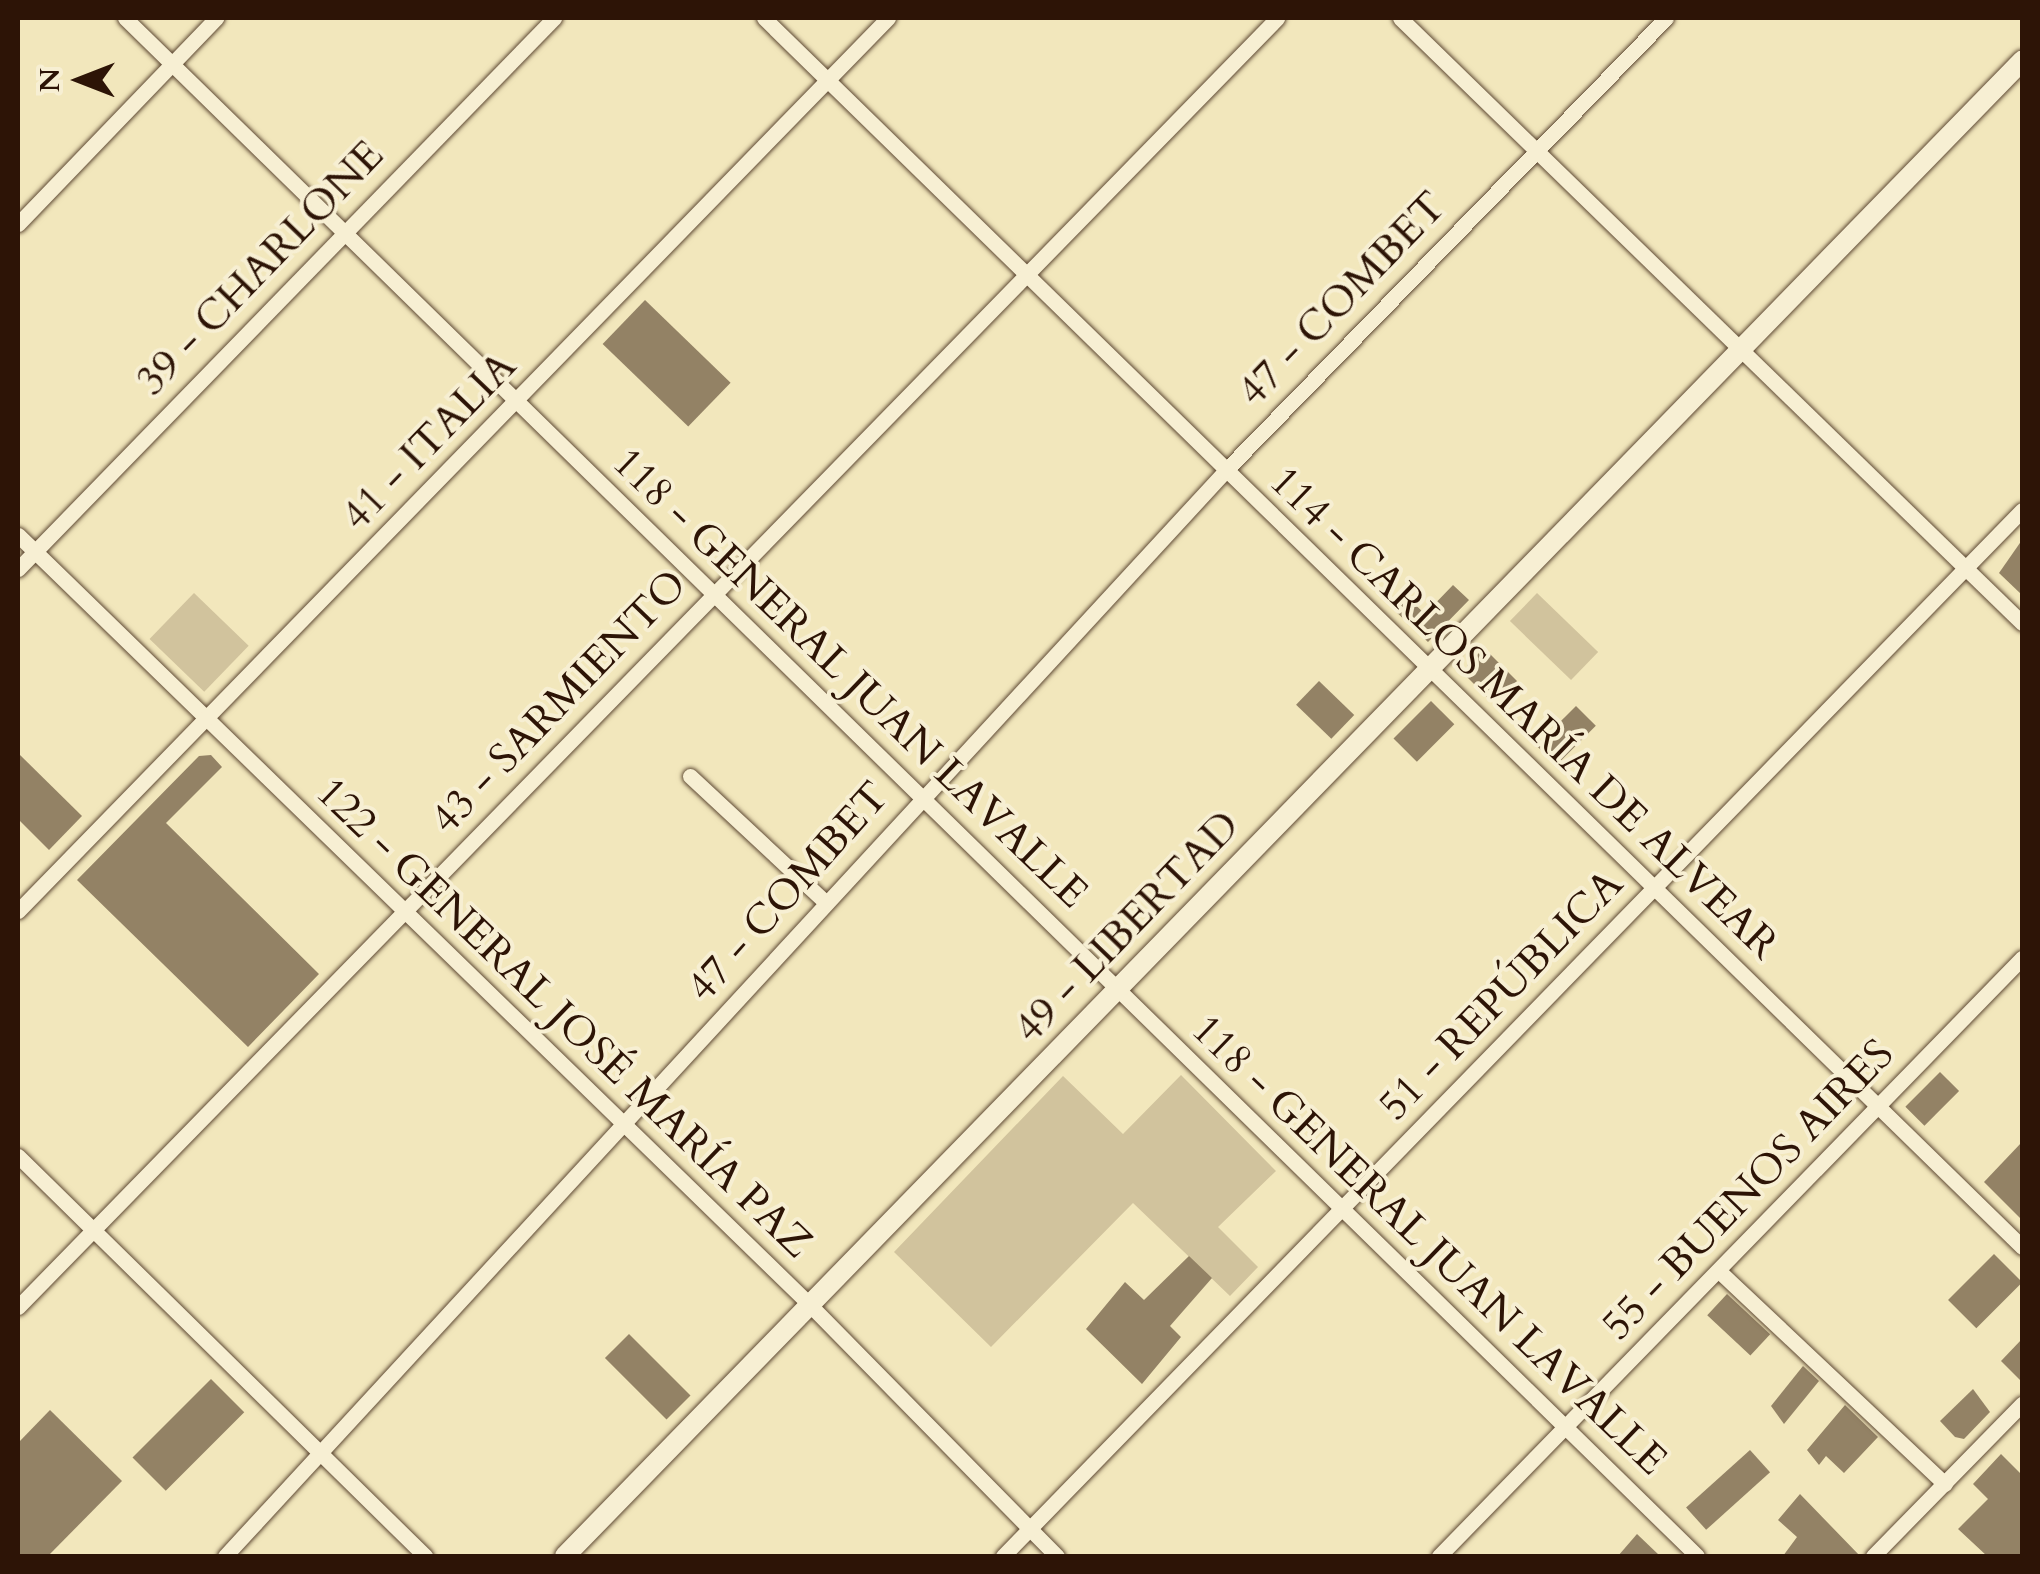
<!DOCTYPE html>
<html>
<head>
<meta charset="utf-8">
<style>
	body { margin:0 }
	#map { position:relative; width:2040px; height:1574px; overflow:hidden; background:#f2e7bc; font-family:Cardo,serif }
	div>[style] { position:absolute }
	.green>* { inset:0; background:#d1c39d; transform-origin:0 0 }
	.building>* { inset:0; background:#938265; transform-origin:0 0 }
	.roads { filter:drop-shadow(0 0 2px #5e4934) drop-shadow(0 0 2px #5e4934) }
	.street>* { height:15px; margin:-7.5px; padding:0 7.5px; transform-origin:7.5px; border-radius:7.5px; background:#f7efd3 }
	.secondary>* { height:20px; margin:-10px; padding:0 10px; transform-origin:10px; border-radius:10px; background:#f7efd3 }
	span { translate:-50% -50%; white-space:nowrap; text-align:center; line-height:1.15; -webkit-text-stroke:8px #f7efd3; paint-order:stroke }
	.street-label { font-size:42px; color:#2d1406 }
	.frame { position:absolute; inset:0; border:20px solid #2d1406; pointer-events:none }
	.north { position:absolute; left:30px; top:30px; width:100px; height:100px; -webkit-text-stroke:8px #f7efd3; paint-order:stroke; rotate:270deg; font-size:28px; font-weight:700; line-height:40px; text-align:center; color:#2d1406 }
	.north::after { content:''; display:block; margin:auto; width:35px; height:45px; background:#2d1406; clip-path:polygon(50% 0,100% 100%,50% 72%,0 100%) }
</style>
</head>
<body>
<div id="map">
	<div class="green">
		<i style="left:194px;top:593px;width:76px;height:64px;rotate:44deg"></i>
		<i style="left:1537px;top:593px;width:85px;height:39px;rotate:44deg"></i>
		<i style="clip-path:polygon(1181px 1075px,1276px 1171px,1218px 1227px,1258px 1267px,1230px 1296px,1133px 1203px,991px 1347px,894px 1252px,1063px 1076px,1123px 1134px)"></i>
	</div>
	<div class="building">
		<i style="left:645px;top:300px;width:119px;height:61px;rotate:44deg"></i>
		<i style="clip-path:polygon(2022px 540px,2022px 595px,1999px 573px)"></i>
		<i style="clip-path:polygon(1453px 585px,1469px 600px,1428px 642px,1392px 608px,1404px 594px,1425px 614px)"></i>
		<i style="clip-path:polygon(1484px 648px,1517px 681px,1500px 698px,1488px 698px,1467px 677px,1467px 665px)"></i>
		<i style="left:1319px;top:681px;width:49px;height:33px;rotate:44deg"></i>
		<i style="left:1431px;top:701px;width:33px;height:53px;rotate:45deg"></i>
		<i style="left:1576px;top:706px;width:28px;height:56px;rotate:45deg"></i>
		<i style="clip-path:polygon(18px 753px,82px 816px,49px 850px,18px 819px)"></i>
		<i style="clip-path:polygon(211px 755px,222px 767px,166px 823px,319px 974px,248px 1047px,77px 880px,199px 756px)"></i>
		<i style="left:1940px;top:1072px;width:27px;height:49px;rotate:45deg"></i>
		<i style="clip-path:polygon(2022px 1142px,2022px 1220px,1984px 1182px)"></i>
		<i style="left:1994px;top:1254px;width:40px;height:65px;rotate:45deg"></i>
		<i style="clip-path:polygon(1189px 1256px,1212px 1278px,1170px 1326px,1181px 1337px,1142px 1384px,1086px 1329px,1125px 1282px,1144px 1300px)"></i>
		<i style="left:1727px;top:1294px;width:59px;height:29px;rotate:43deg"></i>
		<i style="left:629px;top:1334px;width:87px;height:34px;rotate:45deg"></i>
		<i style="clip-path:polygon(2022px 1339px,2022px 1382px,2001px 1361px)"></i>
		<i style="clip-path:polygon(1803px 1366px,1819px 1381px,1784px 1424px,1771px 1406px)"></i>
		<i style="left:211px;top:1379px;width:47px;height:111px;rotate:45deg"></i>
		<i style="clip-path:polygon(1973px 1389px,1990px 1412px,1964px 1439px,1955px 1437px,1940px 1421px)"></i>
		<i style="clip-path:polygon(1845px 1405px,1878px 1437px,1844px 1473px,1826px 1456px,1819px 1465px,1807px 1450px)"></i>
		<i style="clip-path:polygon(50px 1410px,122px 1481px,48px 1556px,18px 1556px,18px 1443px)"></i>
		<i style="left:1750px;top:1450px;width:30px;height:86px;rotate:48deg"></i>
		<i style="clip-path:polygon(2001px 1454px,2022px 1475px,2022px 1556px,1987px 1556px,1958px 1529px,1988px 1499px,1973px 1484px)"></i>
		<i style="clip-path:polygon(1800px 1494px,1860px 1556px,1783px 1556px,1797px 1537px,1778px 1520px)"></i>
		<i style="clip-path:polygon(1637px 1534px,1660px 1556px,1618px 1556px)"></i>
	</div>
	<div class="roads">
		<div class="street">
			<i style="left:125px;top:18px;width:2199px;rotate:44.37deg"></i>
			<i style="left:764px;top:18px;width:1759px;rotate:44.33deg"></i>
			<i style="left:1400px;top:18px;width:868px;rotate:44.21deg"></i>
			<i style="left:18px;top:224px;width:286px;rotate:-46.1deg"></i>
			<i style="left:18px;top:535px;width:1106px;rotate:44.19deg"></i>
			<i style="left:811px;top:1306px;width:351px;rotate:45.5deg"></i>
			<i style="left:18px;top:569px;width:769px;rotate:-45.79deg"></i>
			<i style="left:690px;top:776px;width:186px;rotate:43deg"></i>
			<i style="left:18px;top:911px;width:1247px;rotate:-45.75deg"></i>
			<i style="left:18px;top:1156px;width:571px;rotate:44.5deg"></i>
			<i style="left:1720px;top:1272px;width:309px;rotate:43.3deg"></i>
			<i style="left:18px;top:1307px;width:1802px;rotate:-45.67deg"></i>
			<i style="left:225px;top:1556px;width:1476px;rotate:-47.33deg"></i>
			<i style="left:1225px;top:471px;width:632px;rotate:-45.77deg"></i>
			<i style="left:1003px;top:1556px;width:1460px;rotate:-45.75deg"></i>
			<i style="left:1439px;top:1556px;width:835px;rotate:-45.73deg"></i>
			<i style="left:1873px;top:1556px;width:213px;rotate:-45.6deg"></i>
		</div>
		<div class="secondary">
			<i style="left:565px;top:1556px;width:2088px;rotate:-45.74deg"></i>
		</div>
	</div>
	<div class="street-label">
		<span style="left:260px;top:268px;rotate:-46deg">39 - CHARLONE</span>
		<span style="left:1342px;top:299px;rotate:-46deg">47 - COMBET</span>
		<span style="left:429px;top:441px;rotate:-46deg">41 - ITALIA</span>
		<span style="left:850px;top:678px;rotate:44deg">118 - GENERAL JUAN LAVALLE</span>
		<span style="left:559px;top:702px;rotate:-46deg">43 - SARMIENTO</span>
		<span style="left:1524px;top:713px;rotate:44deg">114 - CARLOS MARÍA DE ALVEAR</span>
		<span style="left:788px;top:892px;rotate:-48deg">47 - COMBET</span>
		<span style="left:1127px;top:927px;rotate:-46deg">49 - LIBERTAD</span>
		<span style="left:1501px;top:995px;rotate:-46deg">51 - REPÚBLICA</span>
		<span style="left:564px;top:1018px;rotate:44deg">122 - GENERAL JOSÉ MARÍA PAZ</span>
		<span style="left:1748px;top:1190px;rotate:-46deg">55 - BUENOS AIRES</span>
		<span style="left:1429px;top:1245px;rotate:44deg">118 - GENERAL JUAN LAVALLE</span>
	</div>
	<div class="frame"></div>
	<div class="north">N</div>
</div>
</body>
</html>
